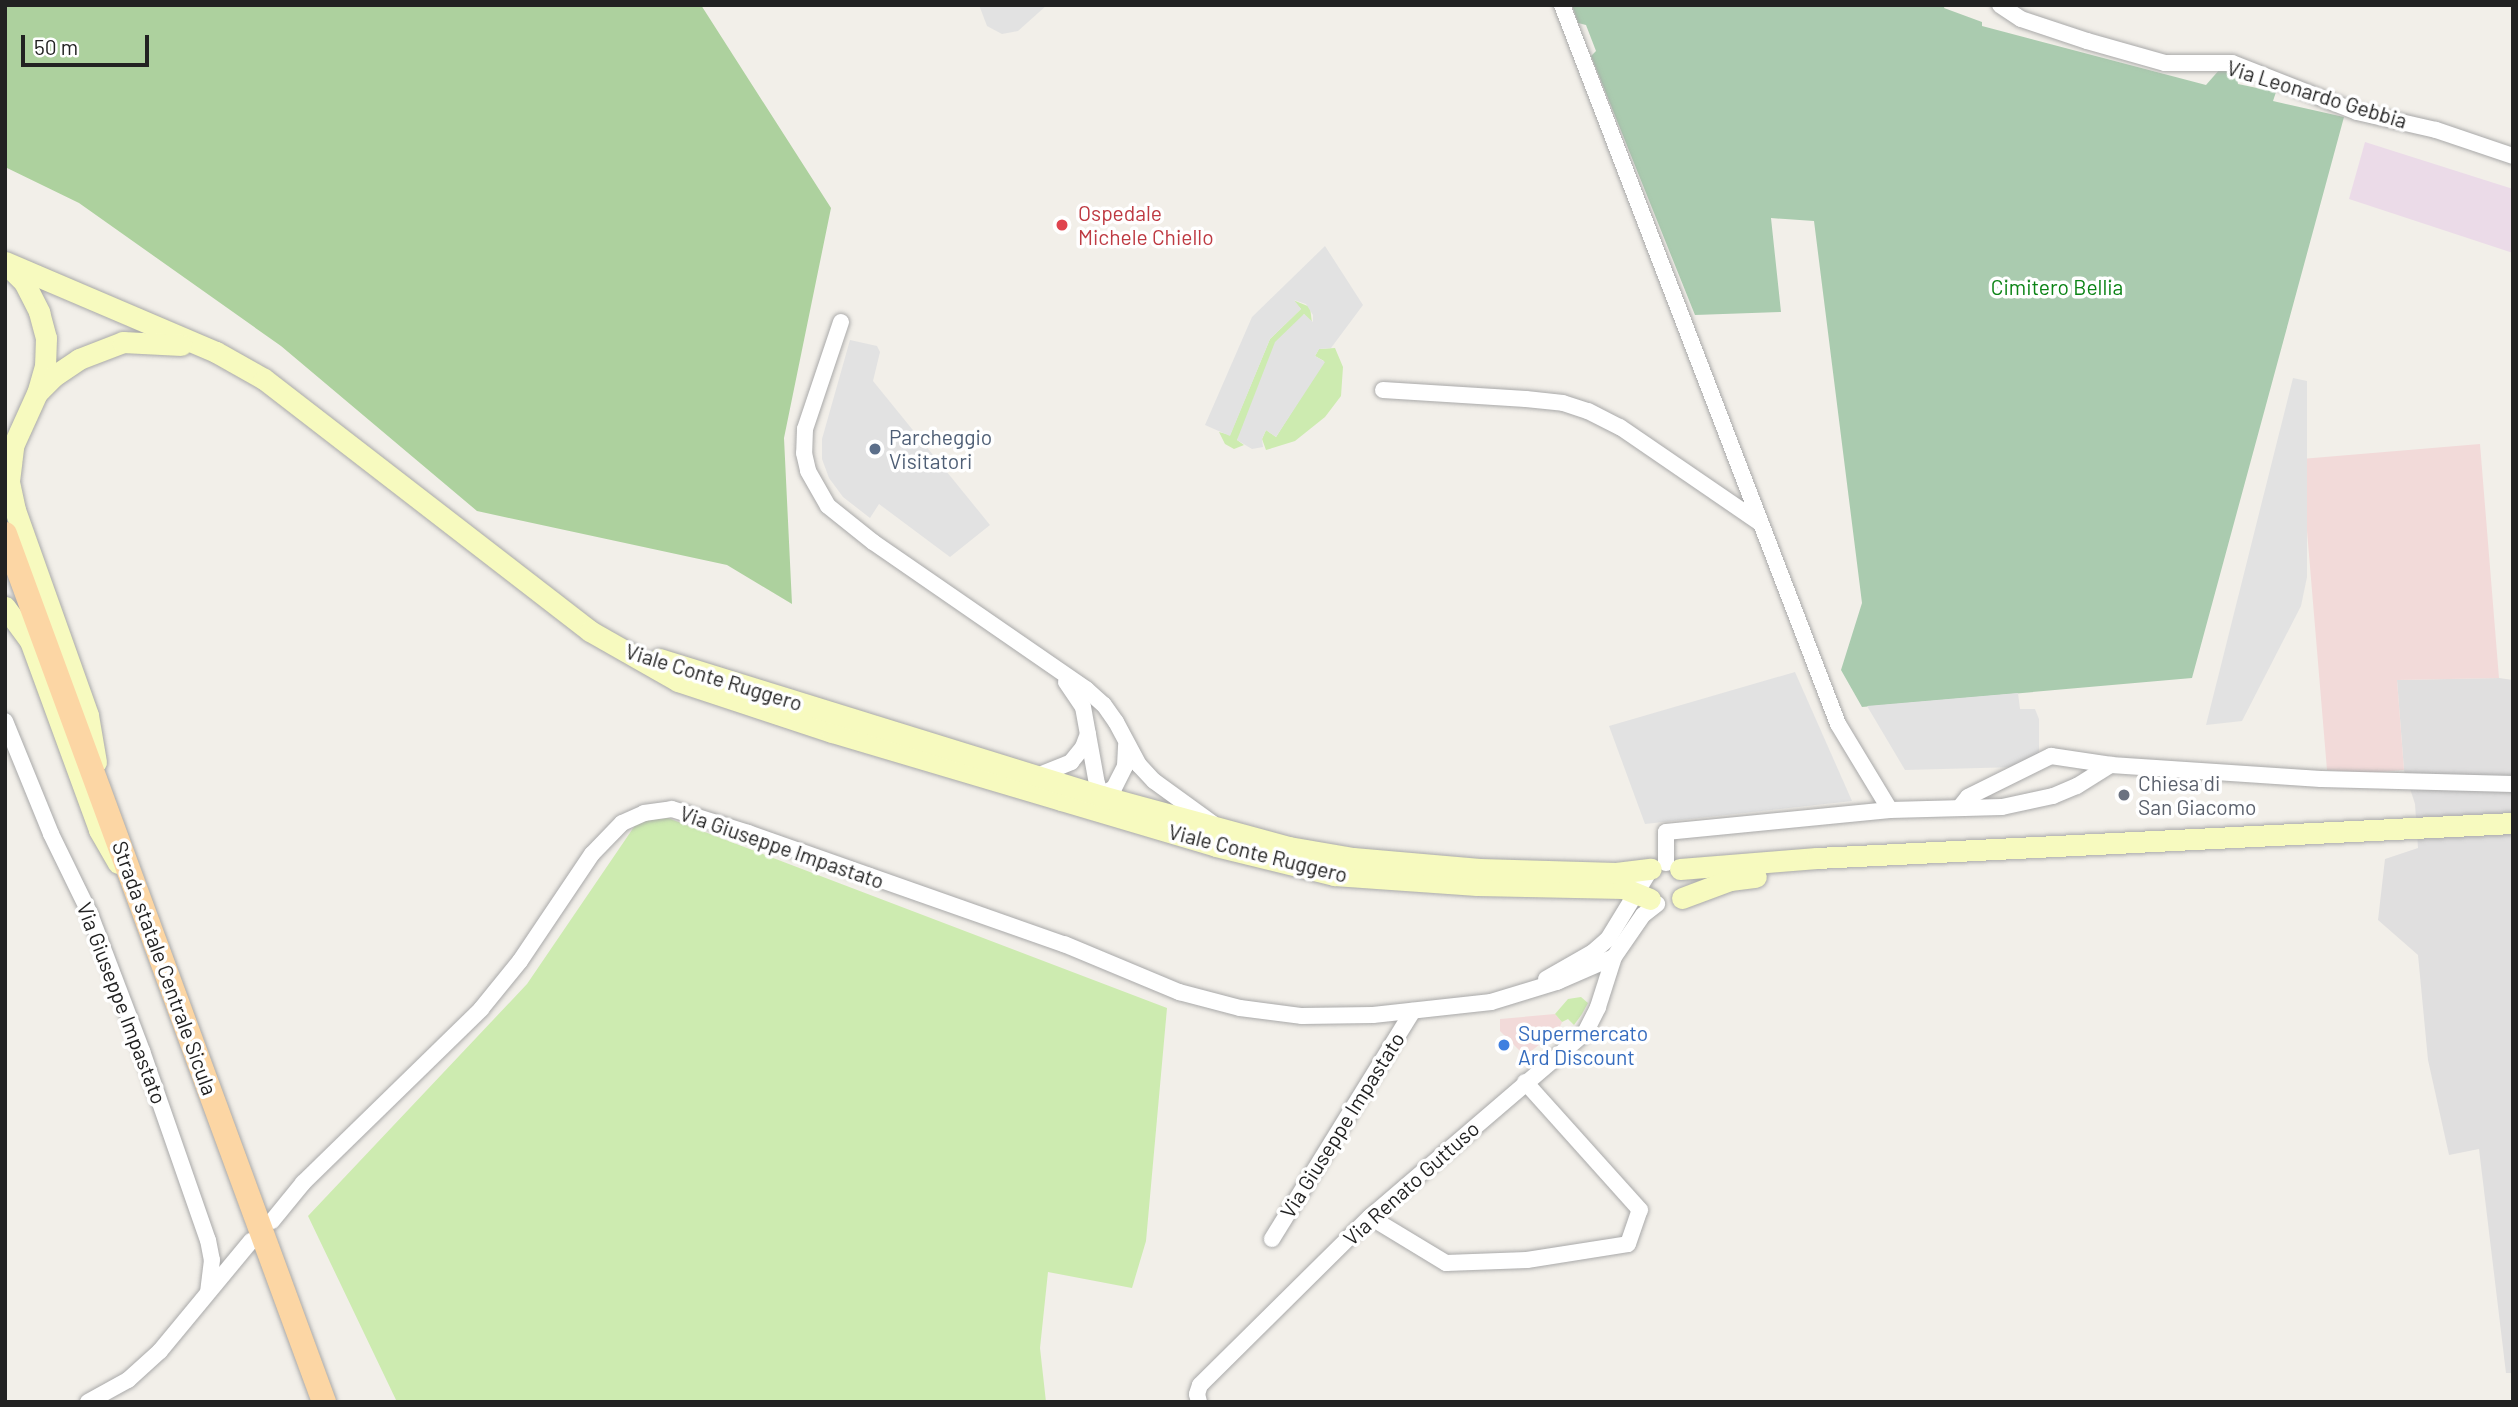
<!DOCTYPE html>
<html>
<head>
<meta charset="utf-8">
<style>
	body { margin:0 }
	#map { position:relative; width:2518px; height:1407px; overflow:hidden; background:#f2efe9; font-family:Barlow,sans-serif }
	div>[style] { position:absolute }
	.residential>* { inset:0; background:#e0dfdf }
	.commercial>* { inset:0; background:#f2dad9 }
	.industrial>* { inset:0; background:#ebdbe8 }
	.grass>* { inset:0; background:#cdebb0 }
	.forest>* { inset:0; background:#add19e }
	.cemetery>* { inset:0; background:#aacbaf }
	.parking>* { inset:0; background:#e2e2e2 }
	.roads { filter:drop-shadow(0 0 2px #a9a9a9) drop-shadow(0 0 2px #a9a9a9) }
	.minor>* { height:16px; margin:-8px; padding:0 8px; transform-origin:8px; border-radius:8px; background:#fff }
	.secondary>* { height:21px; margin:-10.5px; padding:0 10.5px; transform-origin:10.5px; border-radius:10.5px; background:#f7fabf }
	.primary>* { height:24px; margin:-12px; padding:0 12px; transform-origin:12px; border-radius:12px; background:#fcd6a4 }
	.dots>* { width:19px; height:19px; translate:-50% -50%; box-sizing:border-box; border:4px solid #fff; border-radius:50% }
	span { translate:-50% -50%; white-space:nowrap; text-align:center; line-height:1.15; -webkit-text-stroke:7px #fff; paint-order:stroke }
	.street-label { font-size:21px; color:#222 }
	.health-label { font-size:21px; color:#be3a42 }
	.left { translate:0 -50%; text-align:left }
	.park-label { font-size:21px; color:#0c8416 }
	.service-label { font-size:21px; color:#4e5e75 }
	.worship-label { font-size:21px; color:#5b616d }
	.shop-label { font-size:21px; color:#366cbe }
	.frame { position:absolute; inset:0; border:7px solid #222; pointer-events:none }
	.scale { position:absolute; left:21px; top:35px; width:128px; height:32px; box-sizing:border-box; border:4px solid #222; border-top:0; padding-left:9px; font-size:21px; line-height:24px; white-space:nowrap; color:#222; -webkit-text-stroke:5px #fff; paint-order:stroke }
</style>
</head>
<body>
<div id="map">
	<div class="residential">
		<i style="clip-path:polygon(2499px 678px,2513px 680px,2513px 1373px,2506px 1373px,2479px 1149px,2449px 1155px,2428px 1060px,2418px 955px,2378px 920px,2385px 859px,2418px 848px,2415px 804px,2404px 770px,2397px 680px)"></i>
	</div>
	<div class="commercial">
		<i style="clip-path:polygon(2480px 444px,2499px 678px,2397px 680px,2404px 770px,2369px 773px,2327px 770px,2301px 459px)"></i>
		<i style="clip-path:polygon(1555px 1014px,1562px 1022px,1559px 1029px,1525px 1056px,1500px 1031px,1500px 1019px)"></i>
	</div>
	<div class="industrial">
		<i style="clip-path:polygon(2365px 142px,2513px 189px,2513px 253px,2349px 199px)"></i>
	</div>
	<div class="grass">
		<i style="clip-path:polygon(1293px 300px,1310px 307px,1312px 323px,1304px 314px,1237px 440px,1244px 445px,1234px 449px,1225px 444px,1219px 432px,1230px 435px,1270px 339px,1301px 309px)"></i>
		<i style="clip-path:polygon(1335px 348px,1343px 367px,1341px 396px,1325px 417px,1295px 441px,1266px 450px,1262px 439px,1266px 430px,1276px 437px,1324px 361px,1315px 356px,1319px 349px)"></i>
		<i style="clip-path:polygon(668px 818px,1167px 1008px,1146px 1241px,1132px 1288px,1048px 1272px,1040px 1348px,1046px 1402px,397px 1402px,308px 1216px,527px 984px,638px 821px)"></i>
		<i style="clip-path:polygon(1581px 997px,1588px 1003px,1582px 1014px,1574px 1025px,1568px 1019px,1562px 1022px,1555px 1014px,1568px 999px)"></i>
	</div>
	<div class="forest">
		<i style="clip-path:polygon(5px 5px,701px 5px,831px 208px,784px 438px,792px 604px,727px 565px,477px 511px,281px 346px,79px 203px,5px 167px)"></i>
	</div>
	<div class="cemetery">
		<i style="clip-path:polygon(1572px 5px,1945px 5px,1944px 8px,1982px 22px,1982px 26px,2206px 85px,2220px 69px,2231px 71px,2237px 76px,2238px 84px,2276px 92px,2273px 101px,2344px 117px,2192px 678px,1862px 707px,1841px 670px,1862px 603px,1814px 221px,1771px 218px,1781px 312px,1695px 315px,1591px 56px,1596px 51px,1586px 25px,1578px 23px)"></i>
	</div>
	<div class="parking">
		<i style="clip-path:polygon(979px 5px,1047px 5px,1018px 31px,1002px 34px,987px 26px)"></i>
		<i style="clip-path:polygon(1325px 246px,1363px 305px,1331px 348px,1319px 349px,1315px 356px,1325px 362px,1276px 437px,1266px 430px,1262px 439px,1263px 447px,1252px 449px,1237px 440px,1275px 342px,1304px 314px,1313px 322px,1313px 315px,1306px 304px,1294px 300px,1301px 309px,1270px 339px,1230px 436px,1205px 425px,1252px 317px)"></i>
		<i style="clip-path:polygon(850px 340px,877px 346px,880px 352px,873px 381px,990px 525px,950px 557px,879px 504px,870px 518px,843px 497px,829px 478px,822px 459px,822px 439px)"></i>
		<i style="clip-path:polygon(2293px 378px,2307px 381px,2307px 577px,2301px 606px,2242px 721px,2206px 725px)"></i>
		<i style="clip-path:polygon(1795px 672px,1852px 801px,1645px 824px,1609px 726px)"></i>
		<i style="clip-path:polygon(2018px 693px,2020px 709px,2035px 709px,2039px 719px,2039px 755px,2018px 767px,1905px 770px,1867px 706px)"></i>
	</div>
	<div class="roads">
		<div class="minor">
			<i style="left:1562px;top:5px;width:770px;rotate:69deg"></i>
			<i style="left:1838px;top:724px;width:100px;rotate:58.8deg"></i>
			<i style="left:2000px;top:5px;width:25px;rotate:34deg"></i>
			<i style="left:2021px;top:19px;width:70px;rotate:18.4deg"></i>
			<i style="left:2087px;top:41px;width:81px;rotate:15.8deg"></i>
			<i style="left:2165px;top:63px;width:67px"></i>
			<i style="left:2232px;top:63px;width:134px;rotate:21.4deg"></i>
			<i style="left:2357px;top:112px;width:81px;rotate:12.8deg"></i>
			<i style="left:2436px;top:130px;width:81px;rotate:18.7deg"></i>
			<i style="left:841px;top:322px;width:113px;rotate:108.6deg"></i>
			<i style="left:805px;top:429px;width:24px;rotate:92deg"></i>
			<i style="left:804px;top:453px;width:18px;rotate:77deg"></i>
			<i style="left:808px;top:471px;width:40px;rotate:60.3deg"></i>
			<i style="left:828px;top:506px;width:58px;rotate:38.7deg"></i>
			<i style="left:873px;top:542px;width:259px;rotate:34.6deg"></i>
			<i style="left:1086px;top:689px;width:24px;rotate:42deg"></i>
			<i style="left:1104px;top:705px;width:21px;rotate:55deg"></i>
			<i style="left:1116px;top:722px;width:49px;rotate:61.9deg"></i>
			<i style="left:1139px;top:765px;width:22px;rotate:47deg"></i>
			<i style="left:1154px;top:781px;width:72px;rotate:35.9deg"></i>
			<i style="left:1383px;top:390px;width:143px;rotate:3.6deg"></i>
			<i style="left:1526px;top:399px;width:37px;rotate:6deg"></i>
			<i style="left:1563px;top:403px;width:26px;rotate:18deg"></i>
			<i style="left:1588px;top:411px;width:36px;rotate:27deg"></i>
			<i style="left:1620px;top:427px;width:170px;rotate:34.4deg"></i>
			<i style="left:1066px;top:682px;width:30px;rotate:56deg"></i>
			<i style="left:1083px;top:707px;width:78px;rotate:79.7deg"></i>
			<i style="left:1097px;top:784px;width:19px;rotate:65deg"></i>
			<i style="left:5px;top:721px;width:122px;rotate:67.8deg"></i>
			<i style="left:51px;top:834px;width:89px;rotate:64deg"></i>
			<i style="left:90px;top:914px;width:147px;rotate:69.2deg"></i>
			<i style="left:142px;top:1051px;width:200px;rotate:70.8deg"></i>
			<i style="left:208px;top:1240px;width:20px;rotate:79deg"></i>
			<i style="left:212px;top:1260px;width:32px;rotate:97deg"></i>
			<i style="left:1037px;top:776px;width:37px;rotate:-22deg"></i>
			<i style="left:1071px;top:762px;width:19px;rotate:-51deg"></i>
			<i style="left:1083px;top:747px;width:14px;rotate:-69deg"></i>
			<i style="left:1097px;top:797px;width:19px;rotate:-28deg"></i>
			<i style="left:1114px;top:788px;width:25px;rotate:-63deg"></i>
			<i style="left:1125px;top:766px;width:21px;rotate:-87deg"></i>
			<i style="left:1960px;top:807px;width:13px;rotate:-51deg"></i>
			<i style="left:1968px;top:797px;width:93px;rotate:-26.3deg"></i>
			<i style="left:2051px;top:756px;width:61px;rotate:8.5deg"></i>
			<i style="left:2111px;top:765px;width:210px;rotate:3.8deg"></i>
			<i style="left:2321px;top:779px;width:192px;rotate:1.5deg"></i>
			<i style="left:1666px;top:863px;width:31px;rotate:-90deg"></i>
			<i style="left:1666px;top:832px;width:225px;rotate:-5.6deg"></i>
			<i style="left:1890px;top:810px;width:112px;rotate:-1.5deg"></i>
			<i style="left:2002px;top:807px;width:52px;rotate:-12.2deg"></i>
			<i style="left:2053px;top:796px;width:26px;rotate:-23deg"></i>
			<i style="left:2077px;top:786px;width:40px;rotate:-32deg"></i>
			<i style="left:1546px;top:979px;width:54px;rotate:-29.9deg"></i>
			<i style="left:1593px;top:952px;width:20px;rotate:-41deg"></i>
			<i style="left:1608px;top:939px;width:75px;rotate:-58.6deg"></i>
			<i style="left:1370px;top:1217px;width:89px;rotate:31.2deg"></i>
			<i style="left:1446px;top:1263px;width:81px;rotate:-2.1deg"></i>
			<i style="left:1527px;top:1260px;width:102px;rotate:-9deg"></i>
			<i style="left:1628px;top:1244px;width:36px;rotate:-71deg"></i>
			<i style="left:1640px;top:1210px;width:172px;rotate:-131.9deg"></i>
			<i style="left:272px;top:1221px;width:49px;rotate:-50.8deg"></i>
			<i style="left:303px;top:1183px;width:249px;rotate:-44.3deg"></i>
			<i style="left:481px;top:1009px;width:62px;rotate:-50.9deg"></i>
			<i style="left:520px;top:961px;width:129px;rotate:-56.1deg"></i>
			<i style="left:592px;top:854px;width:43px;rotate:-45.9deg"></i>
			<i style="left:622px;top:823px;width:24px;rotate:-24deg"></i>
			<i style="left:644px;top:813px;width:28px;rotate:-8deg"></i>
			<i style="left:672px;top:809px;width:80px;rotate:17.5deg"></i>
			<i style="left:748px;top:833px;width:335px;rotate:19.4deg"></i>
			<i style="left:1064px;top:944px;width:125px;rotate:22.7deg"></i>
			<i style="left:1179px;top:992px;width:63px;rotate:14.7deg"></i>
			<i style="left:1240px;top:1008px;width:63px;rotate:7.4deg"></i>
			<i style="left:1302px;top:1016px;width:71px;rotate:-0.8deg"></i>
			<i style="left:1373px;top:1015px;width:119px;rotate:-6.3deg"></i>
			<i style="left:1491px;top:1002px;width:69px;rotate:-16.9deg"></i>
			<i style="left:1557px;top:982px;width:62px;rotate:-23.7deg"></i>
			<i style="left:1614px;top:957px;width:51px;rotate:-55.4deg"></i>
			<i style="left:1643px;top:915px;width:18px;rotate:-38deg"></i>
			<i style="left:1272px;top:1239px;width:268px;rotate:-58.3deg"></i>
			<i style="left:88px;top:1402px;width:46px;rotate:-28.8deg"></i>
			<i style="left:128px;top:1380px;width:43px;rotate:-42.2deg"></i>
			<i style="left:160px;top:1351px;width:143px;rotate:-50.4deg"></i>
			<i style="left:1199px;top:1402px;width:8px;rotate:-104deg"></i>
			<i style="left:1197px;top:1394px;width:9px;rotate:-72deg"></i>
			<i style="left:1200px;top:1385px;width:239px;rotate:-44.7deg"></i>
			<i style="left:1370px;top:1217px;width:283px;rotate:-40.6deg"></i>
			<i style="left:1585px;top:1033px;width:29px;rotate:-63deg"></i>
			<i style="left:1598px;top:1007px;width:52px;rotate:-72.3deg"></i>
		</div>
		<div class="secondary">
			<i style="left:5px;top:262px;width:229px;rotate:23.1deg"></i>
			<i style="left:216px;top:352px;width:55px;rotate:29.4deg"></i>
			<i style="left:264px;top:379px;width:412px;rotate:37.7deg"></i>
			<i style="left:590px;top:631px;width:101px;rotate:29.6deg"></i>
			<i style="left:678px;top:681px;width:162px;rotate:18.3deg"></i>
			<i style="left:832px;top:732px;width:239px;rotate:16.5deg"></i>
			<i style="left:1061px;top:800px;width:162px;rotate:16.5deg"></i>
			<i style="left:1216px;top:846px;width:122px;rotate:13.8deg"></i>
			<i style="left:1334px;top:875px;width:143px;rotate:4deg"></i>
			<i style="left:1477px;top:885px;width:146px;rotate:1.2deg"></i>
			<i style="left:1623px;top:888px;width:29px;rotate:22deg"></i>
			<i style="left:9px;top:267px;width:21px;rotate:45deg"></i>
			<i style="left:24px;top:282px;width:34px;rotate:63deg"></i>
			<i style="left:39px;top:312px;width:27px;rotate:75deg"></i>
			<i style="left:46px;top:338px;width:28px;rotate:92deg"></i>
			<i style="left:45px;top:366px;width:26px;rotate:106deg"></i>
			<i style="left:5px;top:607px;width:42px;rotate:53.7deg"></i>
			<i style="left:30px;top:641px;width:201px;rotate:69.9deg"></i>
			<i style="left:99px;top:830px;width:38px;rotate:60deg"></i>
			<i style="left:659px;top:659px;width:463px;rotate:17.2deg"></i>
			<i style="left:1101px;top:796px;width:195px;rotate:15.2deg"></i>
			<i style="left:1289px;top:847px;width:65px;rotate:9.8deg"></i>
			<i style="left:1353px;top:858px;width:127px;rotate:5deg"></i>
			<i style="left:1480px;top:869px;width:136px;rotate:1.7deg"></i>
			<i style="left:1616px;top:873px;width:35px;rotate:-7deg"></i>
			<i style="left:96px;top:762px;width:48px;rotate:-99.7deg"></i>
			<i style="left:88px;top:715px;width:218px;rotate:-109.6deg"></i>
			<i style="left:15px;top:510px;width:30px;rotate:-102deg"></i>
			<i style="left:9px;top:481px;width:35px;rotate:-83deg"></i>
			<i style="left:13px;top:446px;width:58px;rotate:-65.6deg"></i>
			<i style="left:37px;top:393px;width:24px;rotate:-45deg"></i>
			<i style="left:54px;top:376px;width:30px;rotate:-34deg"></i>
			<i style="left:79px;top:359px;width:47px;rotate:-21.1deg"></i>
			<i style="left:123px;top:342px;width:58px;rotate:3deg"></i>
			<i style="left:1680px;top:869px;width:137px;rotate:-4.6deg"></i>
			<i style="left:1817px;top:858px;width:697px;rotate:-2.88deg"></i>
			<i style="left:1682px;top:898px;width:51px;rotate:-20.6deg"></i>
			<i style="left:1730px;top:880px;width:26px;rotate:-7deg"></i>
		</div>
		<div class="primary">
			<i style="left:5px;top:534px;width:925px;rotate:69.82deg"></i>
		</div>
	</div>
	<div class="dots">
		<i style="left:1062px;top:225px;background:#e0444e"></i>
		<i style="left:875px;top:449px;background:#5c6f8a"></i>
		<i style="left:2124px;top:795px;background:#6b7280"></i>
		<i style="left:1504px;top:1045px;background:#3f7fe0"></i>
	</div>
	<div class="street-label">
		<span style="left:2317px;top:94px;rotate:17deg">Via Leonardo Gebbia</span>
		<span style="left:714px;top:677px;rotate:17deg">Viale Conte Ruggero</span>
		<span style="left:782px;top:847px;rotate:19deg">Via Giuseppe Impastato</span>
		<span style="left:1258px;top:853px;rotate:14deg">Viale Conte Ruggero</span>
		<span style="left:165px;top:968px;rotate:70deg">Strada statale Centrale Sicula</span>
		<span style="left:122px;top:1003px;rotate:69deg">Via Giuseppe Impastato</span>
		<span style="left:1342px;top:1125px;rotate:-58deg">Via Giuseppe Impastato</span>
		<span style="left:1411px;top:1183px;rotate:-42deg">Via Renato Guttuso</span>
	</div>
	<div class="health-label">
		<span class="left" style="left:1078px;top:225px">Ospedale<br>Michele Chiello</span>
	</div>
	<div class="park-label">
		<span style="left:2057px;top:287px">Cimitero Bellia</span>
	</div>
	<div class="service-label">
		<span class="left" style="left:889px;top:449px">Parcheggio<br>Visitatori</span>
	</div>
	<div class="worship-label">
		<span class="left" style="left:2138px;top:795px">Chiesa di<br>San Giacomo</span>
	</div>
	<div class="shop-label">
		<span class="left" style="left:1518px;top:1045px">Supermercato<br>Ard Discount</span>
	</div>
	<div class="frame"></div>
	<div class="scale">50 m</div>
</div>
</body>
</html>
